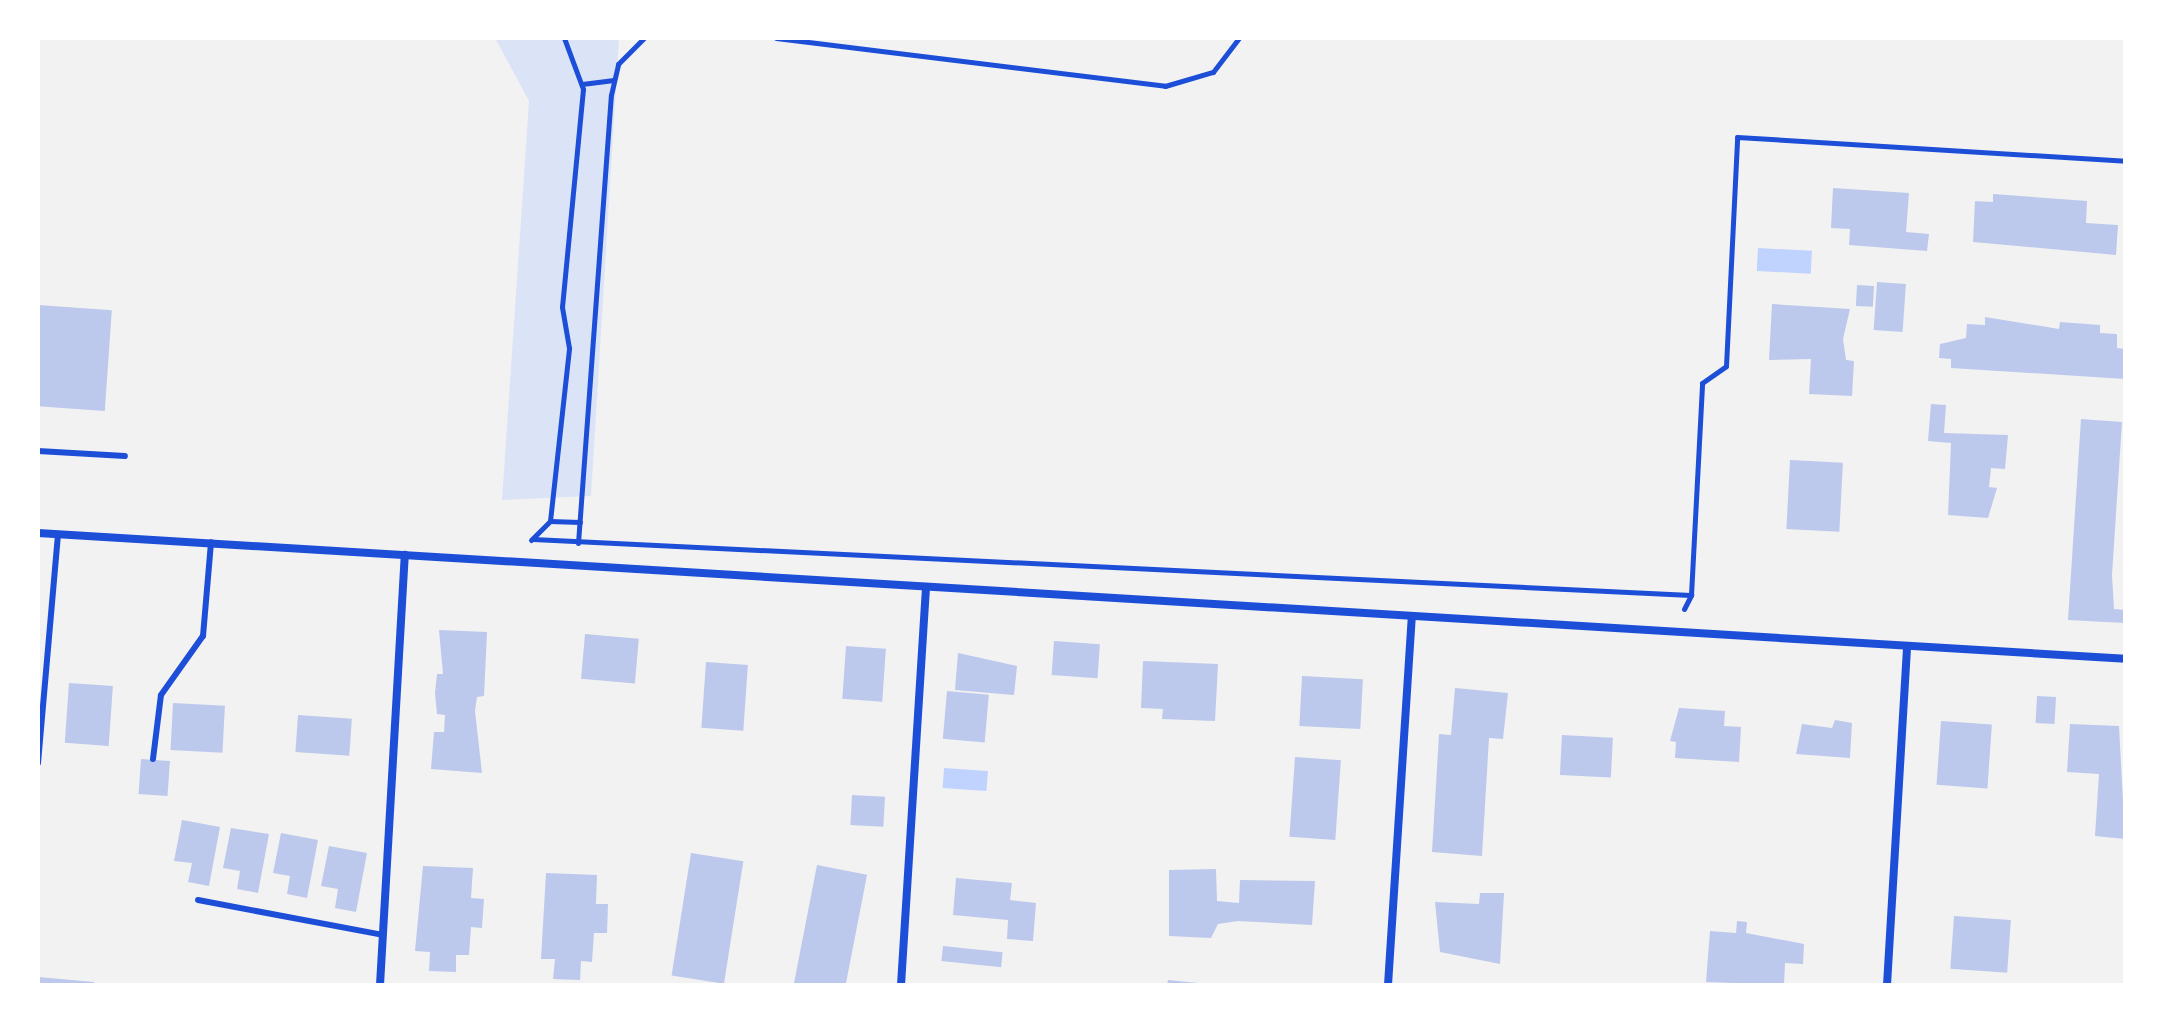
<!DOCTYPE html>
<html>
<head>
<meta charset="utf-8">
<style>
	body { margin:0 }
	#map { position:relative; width:2163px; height:1023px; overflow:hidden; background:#f2f2f2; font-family:Signika,sans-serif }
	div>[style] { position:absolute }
	.green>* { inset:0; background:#dbe4f7 }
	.water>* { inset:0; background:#bfd3fe; transform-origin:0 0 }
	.building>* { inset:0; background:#bdc9ec; transform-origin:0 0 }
	.path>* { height:5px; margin:-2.5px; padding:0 2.5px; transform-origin:2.5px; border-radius:2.5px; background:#1d4ed8 }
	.service>* { height:6px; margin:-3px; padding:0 3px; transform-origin:3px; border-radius:3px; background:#1d4ed8 }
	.minor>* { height:8px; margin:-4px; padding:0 4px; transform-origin:4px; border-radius:4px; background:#1d4ed8 }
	span { translate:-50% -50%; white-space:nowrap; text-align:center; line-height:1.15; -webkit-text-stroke:8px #fff; paint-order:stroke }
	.frame { position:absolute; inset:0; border:40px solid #fff; pointer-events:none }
</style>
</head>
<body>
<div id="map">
	<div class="green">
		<i style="clip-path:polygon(495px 38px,619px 38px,591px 496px,502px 500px,529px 101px)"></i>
	</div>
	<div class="water">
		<i style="left:1758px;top:248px;width:54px;height:23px;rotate:3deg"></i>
		<i style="left:944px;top:768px;width:44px;height:20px;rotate:4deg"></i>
	</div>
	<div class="building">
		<i style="clip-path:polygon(1833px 188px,1909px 193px,1906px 232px,1929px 234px,1927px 251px,1849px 245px,1850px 229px,1831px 228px)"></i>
		<i style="clip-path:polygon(1993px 194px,2087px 201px,2086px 223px,2118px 225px,2116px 255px,1973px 242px,1975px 201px,1993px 202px)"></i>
		<i style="left:1877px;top:282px;width:29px;height:48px;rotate:4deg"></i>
		<i style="left:1857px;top:285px;width:17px;height:21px;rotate:3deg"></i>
		<i style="clip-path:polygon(1772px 304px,1850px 309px,1843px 339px,1846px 360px,1854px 361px,1852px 396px,1809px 394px,1811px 359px,1769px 360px)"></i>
		<i style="left:38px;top:305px;width:74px;height:101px;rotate:4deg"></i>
		<i style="clip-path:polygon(1985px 317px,2059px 329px,2060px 322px,2100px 325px,2100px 333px,2117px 334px,2117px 348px,2125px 349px,2125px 379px,1951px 368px,1951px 359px,1939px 358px,1940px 344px,1966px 338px,1967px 324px,1985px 325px)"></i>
		<i style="clip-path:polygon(1931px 404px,1946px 405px,1944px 433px,2008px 435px,2005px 469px,1991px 468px,1989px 487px,1997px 488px,1988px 518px,1948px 515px,1951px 443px,1928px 441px)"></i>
		<i style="clip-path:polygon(2081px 419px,2122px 422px,2112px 575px,2114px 609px,2125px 610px,2125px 623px,2068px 620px)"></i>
		<i style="left:1790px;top:460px;width:53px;height:69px;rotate:3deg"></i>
		<i style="clip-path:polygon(439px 630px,487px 632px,484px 696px,477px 697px,475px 711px,482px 773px,431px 769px,434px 732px,444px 732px,445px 715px,437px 714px,435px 693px,437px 674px,443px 674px)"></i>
		<i style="left:585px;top:634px;width:54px;height:45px;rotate:5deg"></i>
		<i style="left:1054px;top:641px;width:46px;height:34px;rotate:4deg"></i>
		<i style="left:846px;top:646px;width:40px;height:53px;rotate:4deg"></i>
		<i style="clip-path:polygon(958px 653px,1017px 666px,1014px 695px,955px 690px)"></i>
		<i style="clip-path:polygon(1143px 661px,1218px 664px,1215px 721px,1162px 719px,1163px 709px,1141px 708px)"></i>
		<i style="left:706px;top:662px;width:42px;height:66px;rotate:4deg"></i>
		<i style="left:1302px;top:676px;width:61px;height:50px;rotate:3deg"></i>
		<i style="left:69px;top:683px;width:44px;height:60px;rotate:4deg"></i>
		<i style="clip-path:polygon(1455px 688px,1508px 693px,1503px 739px,1489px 738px,1482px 856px,1432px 852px,1439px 734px,1451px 735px)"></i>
		<i style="left:947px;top:691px;width:42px;height:48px;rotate:5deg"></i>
		<i style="left:2037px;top:696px;width:19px;height:27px;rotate:3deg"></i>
		<i style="left:173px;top:703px;width:52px;height:47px;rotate:3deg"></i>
		<i style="clip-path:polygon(1679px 708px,1725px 711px,1724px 726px,1741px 727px,1739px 762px,1675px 758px,1676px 742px,1670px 741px)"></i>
		<i style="left:298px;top:715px;width:54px;height:37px;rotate:4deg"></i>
		<i style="clip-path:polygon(1835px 720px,1852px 723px,1850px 758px,1796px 754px,1802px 724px,1832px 728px)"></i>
		<i style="left:1941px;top:721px;width:51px;height:64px;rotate:4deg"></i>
		<i style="clip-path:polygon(2070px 724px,2119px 726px,2125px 839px,2095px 836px,2099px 774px,2067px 772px)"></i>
		<i style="left:1562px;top:735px;width:51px;height:40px;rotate:3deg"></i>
		<i style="left:1295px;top:757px;width:46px;height:80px;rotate:4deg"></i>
		<i style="left:141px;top:759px;width:29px;height:35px;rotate:4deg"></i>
		<i style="left:852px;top:795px;width:33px;height:30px;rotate:3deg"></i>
		<i style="clip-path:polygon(182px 820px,220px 827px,209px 886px,188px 882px,192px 863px,174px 861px)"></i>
		<i style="clip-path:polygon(231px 828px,269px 834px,258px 893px,237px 889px,240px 871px,223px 868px)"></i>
		<i style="clip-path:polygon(281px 833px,318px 840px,307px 898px,287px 894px,290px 876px,273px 873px)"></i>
		<i style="clip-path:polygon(329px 846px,367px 853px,356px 912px,335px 908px,338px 889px,321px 886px)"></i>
		<i style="left:691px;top:853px;width:53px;height:124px;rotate:9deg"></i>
		<i style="left:817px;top:865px;width:51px;height:120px;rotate:11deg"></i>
		<i style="clip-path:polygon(423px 866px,473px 868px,471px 898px,484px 899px,482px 928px,471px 927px,469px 955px,456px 955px,456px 972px,429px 971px,430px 952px,415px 951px)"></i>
		<i style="clip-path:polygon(1216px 869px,1217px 901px,1239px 903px,1240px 880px,1315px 881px,1312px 925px,1238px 921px,1218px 924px,1211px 938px,1169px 936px,1169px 870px)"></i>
		<i style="clip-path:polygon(546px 873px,597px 875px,596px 904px,608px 904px,607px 933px,594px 933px,592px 962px,581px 961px,580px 980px,553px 979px,555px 959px,541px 959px)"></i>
		<i style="clip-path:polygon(956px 878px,1012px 883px,1010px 900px,1036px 903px,1033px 941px,1007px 939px,1008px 920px,953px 915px)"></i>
		<i style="clip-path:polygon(1480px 893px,1504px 893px,1500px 964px,1440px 952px,1435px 902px,1479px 904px)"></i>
		<i style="left:1954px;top:916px;width:57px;height:53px;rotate:4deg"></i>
		<i style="clip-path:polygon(1737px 921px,1747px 922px,1746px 933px,1804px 944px,1803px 964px,1785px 963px,1784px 985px,1706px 982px,1710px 931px,1736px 933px)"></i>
		<i style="left:943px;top:946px;width:60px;height:15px;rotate:6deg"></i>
		<i style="clip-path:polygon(38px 977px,94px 982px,94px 985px,38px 985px)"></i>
		<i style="clip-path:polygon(1168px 980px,1198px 983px,1198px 985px,1167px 985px)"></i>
	</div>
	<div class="path">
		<i style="left:776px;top:38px;width:392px;rotate:7deg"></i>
		<i style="left:1165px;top:86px;width:50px;rotate:-16.3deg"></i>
		<i style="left:1213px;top:72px;width:43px;rotate:-52.6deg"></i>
		<i style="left:582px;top:84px;width:32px;rotate:-7deg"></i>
		<i style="left:550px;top:521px;width:30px;rotate:2deg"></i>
		<i style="left:533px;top:539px;width:1159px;rotate:2.77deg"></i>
		<i style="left:531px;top:540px;width:27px;rotate:-45deg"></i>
		<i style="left:550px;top:521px;width:174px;rotate:-83.7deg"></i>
		<i style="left:569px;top:348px;width:42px;rotate:-99.7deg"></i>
		<i style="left:562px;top:307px;width:219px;rotate:-84.5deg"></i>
		<i style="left:583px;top:89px;width:54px;rotate:-110.4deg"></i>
		<i style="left:578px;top:543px;width:449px;rotate:-85.8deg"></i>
		<i style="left:611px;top:95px;width:32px;rotate:-77deg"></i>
		<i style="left:618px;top:64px;width:37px;rotate:-45deg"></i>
		<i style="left:1684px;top:609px;width:16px;rotate:-63deg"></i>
		<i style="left:1691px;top:595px;width:212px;rotate:-87deg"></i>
		<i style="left:1702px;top:383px;width:29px;rotate:-35deg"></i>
		<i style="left:1726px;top:366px;width:229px;rotate:-87.2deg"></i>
		<i style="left:1737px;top:137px;width:389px;rotate:3.5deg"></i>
	</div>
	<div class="service">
		<i style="left:38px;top:451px;width:87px;rotate:3.3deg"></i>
		<i style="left:153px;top:759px;width:64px;rotate:-82.9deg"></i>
		<i style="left:161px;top:695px;width:72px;rotate:-54.6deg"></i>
		<i style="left:203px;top:636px;width:94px;rotate:-85.1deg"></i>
		<i style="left:38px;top:763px;width:230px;rotate:-85deg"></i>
		<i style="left:198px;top:900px;width:188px;rotate:10.7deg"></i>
	</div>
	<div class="minor">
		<i style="left:38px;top:533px;width:2091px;rotate:3.45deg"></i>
		<i style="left:380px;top:985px;width:431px;rotate:-86.7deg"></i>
		<i style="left:901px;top:985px;width:397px;rotate:-86.4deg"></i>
		<i style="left:1388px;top:985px;width:369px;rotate:-86.3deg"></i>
		<i style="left:1887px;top:985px;width:339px;rotate:-86.6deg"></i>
	</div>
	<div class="frame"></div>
</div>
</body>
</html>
